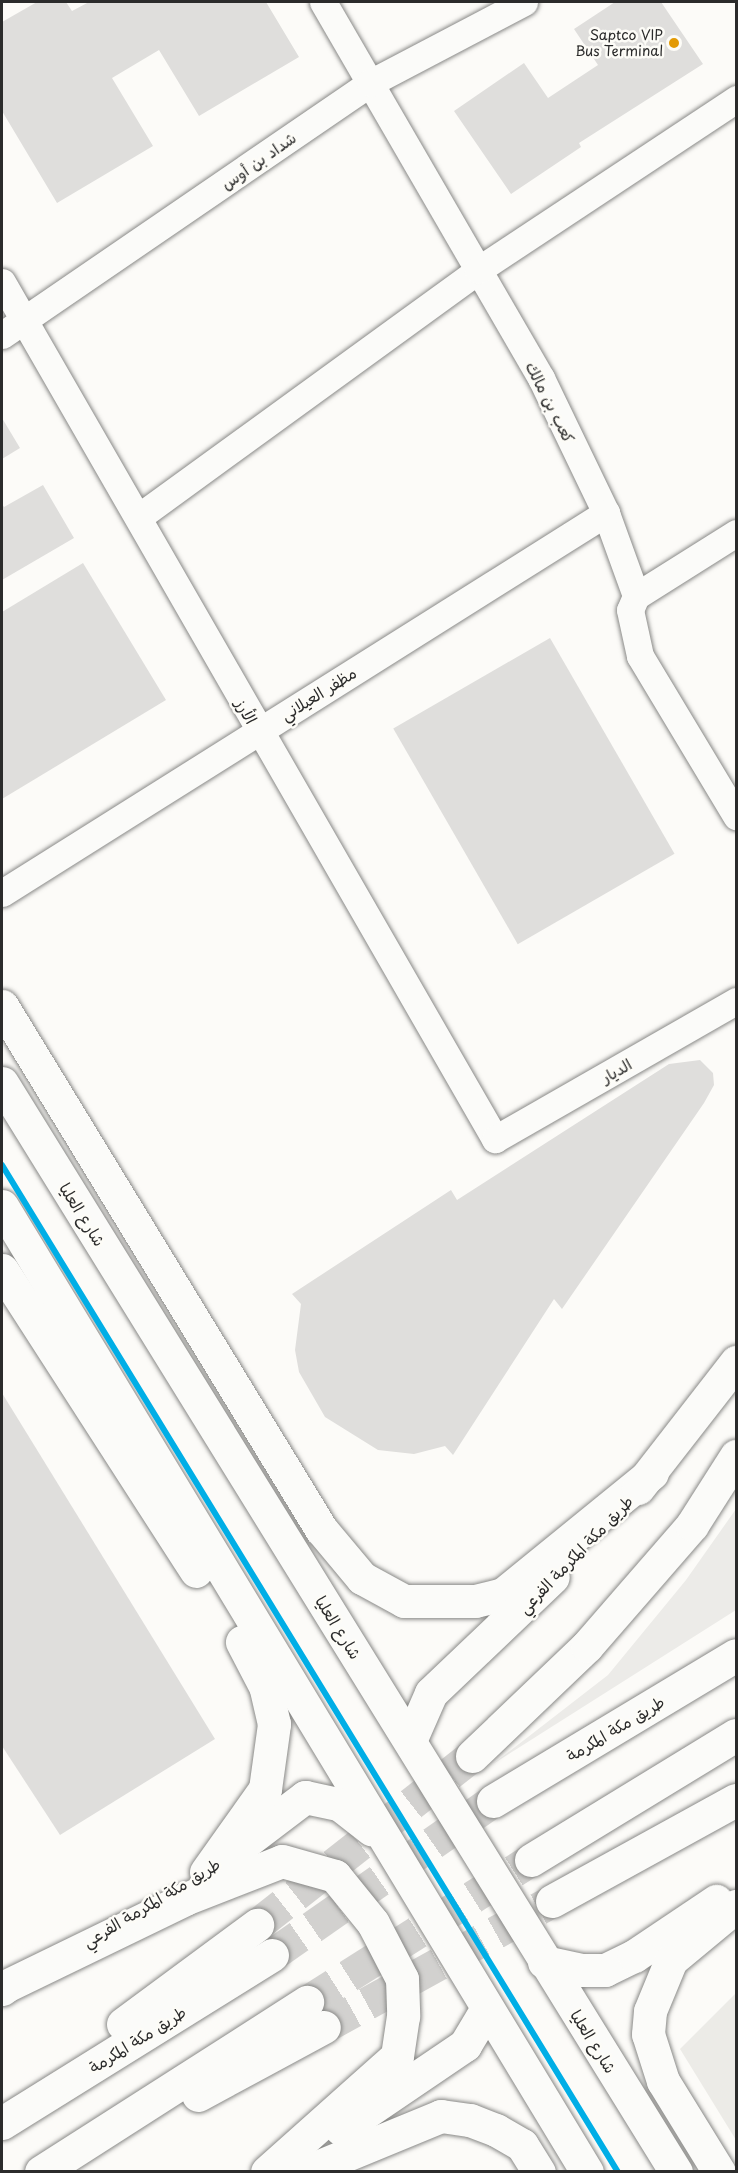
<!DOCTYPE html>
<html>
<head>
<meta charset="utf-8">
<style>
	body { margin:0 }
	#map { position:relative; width:738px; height:2173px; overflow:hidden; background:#fcfbf8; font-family:"Playpen Sans","Playpen Sans Arabic",sans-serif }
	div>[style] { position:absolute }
	.built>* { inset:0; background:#ecebe7 }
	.green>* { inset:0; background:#ecebe8 }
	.building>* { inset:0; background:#dfdedc; transform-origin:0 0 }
	.highway-tunnel>* { height:33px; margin-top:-16.5px; transform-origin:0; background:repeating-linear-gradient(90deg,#d2d1cf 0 33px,transparent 0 49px) }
	.roads { filter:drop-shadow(0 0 2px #898987) drop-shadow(0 0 2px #898987) }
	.street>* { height:27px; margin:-13.5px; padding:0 13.5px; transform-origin:13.5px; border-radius:13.5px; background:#fbfbf9 }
	.primary>* { height:33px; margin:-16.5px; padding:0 16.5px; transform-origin:16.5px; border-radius:16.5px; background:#fbfbf9 }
	.highway>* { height:33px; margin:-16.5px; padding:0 16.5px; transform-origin:16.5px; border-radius:16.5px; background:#fbfbf9 }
	.metro-1>* { height:6px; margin:-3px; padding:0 3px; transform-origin:3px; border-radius:3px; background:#00aee6 }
	.dots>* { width:16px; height:16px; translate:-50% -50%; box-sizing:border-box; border:3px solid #fdfcf7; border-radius:50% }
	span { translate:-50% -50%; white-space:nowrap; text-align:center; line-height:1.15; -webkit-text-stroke:5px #fdfcf7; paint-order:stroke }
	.bus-label { font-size:14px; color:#2b2b2b }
	.right { translate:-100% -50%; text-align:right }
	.street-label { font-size:16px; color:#2b2b2b }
	.frame { position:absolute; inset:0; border:3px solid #2b2b2b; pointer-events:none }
</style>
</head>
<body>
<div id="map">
	<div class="built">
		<i style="clip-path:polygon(736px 1993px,736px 2140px,680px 2049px)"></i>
	</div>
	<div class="green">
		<i style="clip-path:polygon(736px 1509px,736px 1610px,493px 1764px,608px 1675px,686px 1580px)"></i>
	</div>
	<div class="building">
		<i style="clip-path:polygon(37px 2px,66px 2px,72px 11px,89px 2px,266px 2px,299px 57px,199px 116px,159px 50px,112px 78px,153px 146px,57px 203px,2px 111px,2px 22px)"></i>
		<i style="clip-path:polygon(615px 2px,661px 2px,703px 64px,579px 143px,581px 147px,511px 194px,454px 111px,524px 63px,548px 98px,598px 65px,574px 29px)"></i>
		<i style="clip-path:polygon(2px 418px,20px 448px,2px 459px)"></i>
		<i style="clip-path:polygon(43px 485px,74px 538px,2px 580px,2px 504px,4px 507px)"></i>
		<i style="clip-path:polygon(83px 563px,166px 700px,2px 799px,2px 612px)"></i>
		<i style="left:550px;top:638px;width:249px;height:181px;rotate:60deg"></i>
		<i style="clip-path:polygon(700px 1060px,713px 1073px,714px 1085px,704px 1103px,562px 1309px,554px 1299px,453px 1455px,445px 1446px,414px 1454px,378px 1450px,325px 1417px,299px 1372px,295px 1350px,301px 1304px,292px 1294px,451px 1190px,457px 1200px,669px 1064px)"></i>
		<i style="clip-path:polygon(2px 1393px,215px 1739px,60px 1835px,2px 1746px)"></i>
	</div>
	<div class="highway-tunnel">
		<i style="left:257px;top:1925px;width:273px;rotate:-38.2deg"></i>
		<i style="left:272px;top:1955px;width:269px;rotate:-34.9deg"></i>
		<i style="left:307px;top:2002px;width:265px;rotate:-32.4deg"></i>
		<i style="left:324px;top:2027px;width:260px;rotate:-28.9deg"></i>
	</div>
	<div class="roads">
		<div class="street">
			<i style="left:323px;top:2px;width:435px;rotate:59.9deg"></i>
			<i style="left:541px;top:378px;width:150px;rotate:64.3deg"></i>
			<i style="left:606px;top:513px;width:88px;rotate:70.1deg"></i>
			<i style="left:636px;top:596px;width:15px;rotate:113deg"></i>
			<i style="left:630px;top:610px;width:47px;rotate:77.7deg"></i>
			<i style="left:640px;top:656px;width:187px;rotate:59deg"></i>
			<i style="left:2px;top:282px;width:989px;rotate:60.09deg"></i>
			<i style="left:495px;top:1139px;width:278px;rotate:-29.8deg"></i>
			<i style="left:2px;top:335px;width:446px;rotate:-34.4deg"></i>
			<i style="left:370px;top:83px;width:174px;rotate:-27.7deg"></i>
			<i style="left:140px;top:516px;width:418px;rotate:-36deg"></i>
			<i style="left:478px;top:270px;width:310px;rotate:-33.5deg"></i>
			<i style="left:636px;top:596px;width:118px;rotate:-32.2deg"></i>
			<i style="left:2px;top:893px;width:714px;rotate:-32.18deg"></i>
		</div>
		<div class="primary">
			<i style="left:2px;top:1006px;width:613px;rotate:58.62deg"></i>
			<i style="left:321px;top:1529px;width:64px;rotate:50.1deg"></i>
			<i style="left:362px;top:1578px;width:48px;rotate:28.7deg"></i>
			<i style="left:404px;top:1601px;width:71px"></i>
			<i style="left:475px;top:1601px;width:29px;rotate:-14deg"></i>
			<i style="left:503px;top:1594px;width:192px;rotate:-39.1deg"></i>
			<i style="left:2px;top:1083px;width:1281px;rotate:58.25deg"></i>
			<i style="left:2px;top:1206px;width:1129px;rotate:58.8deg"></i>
			<i style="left:2px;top:1270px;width:358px;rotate:57.2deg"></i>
			<i style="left:638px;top:1488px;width:160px;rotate:-52.1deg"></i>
			<i style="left:410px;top:1741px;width:52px;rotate:-66.4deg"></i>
			<i style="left:431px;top:1693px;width:168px;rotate:-43.6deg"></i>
			<i style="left:231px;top:1853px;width:93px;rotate:-37.1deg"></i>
			<i style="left:305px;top:1797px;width:35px;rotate:12deg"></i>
			<i style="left:339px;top:1804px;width:41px;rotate:38deg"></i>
			<i style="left:206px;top:1872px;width:102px;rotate:-54.6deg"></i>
			<i style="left:265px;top:1789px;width:66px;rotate:-82.1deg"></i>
			<i style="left:274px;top:1724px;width:37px;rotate:-103deg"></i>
			<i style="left:266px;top:1688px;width:52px;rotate:-117.6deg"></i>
			<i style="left:544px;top:1962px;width:38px;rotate:12deg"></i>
			<i style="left:581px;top:1970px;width:24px"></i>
			<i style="left:605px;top:1970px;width:32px;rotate:-26deg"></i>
			<i style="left:634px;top:1956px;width:99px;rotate:-33.9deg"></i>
			<i style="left:6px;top:1986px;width:199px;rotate:-25.9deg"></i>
			<i style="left:185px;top:1899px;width:104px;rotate:-21.4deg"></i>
			<i style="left:282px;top:1861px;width:55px;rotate:15.8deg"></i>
			<i style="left:335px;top:1876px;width:60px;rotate:51deg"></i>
			<i style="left:373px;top:1923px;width:63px;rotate:62.6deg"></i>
			<i style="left:402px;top:1979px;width:37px;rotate:88deg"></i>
			<i style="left:403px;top:2016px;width:40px;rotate:98.5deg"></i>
			<i style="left:397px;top:2056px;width:174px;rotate:138.3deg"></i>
			<i style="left:341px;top:2129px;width:150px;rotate:-34.1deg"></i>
			<i style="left:465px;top:2045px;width:41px;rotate:-59deg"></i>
			<i style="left:305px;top:2172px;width:147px;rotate:-22.4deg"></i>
			<i style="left:441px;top:2116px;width:29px;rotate:8deg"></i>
			<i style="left:470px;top:2120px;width:28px;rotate:21deg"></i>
			<i style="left:496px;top:2130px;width:30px;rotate:30deg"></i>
			<i style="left:522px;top:2145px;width:32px;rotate:58deg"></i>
			<i style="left:719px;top:2172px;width:107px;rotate:-121.6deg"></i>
			<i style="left:663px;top:2081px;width:49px;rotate:-107.7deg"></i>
			<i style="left:648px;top:2034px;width:23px;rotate:-85deg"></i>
			<i style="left:650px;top:2011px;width:55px;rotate:-67.6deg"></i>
			<i style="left:671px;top:1960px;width:85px;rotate:-39.7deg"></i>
		</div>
		<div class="highway">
			<i style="left:472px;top:1756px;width:159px;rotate:-43.7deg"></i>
			<i style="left:587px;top:1646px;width:160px;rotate:-49deg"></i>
			<i style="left:692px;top:1525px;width:82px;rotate:-57.5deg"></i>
			<i style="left:493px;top:1801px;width:283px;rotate:-31deg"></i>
			<i style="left:531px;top:1860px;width:240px;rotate:-31.4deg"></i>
			<i style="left:552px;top:1901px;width:210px;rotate:-28.8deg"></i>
			<i style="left:2px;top:1989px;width:5px;rotate:-37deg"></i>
			<i style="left:123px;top:2024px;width:167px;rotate:-36.5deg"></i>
			<i style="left:198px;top:2095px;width:143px;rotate:-28.4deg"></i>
			<i style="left:2px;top:2123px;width:318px;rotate:-31.9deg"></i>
			<i style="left:41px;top:2172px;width:316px;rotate:-32.6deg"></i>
		</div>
	</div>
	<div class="metro-1">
		<i style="left:2px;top:1165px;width:1180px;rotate:58.55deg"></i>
	</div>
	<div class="dots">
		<i style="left:674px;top:43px;background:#e39a04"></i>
	</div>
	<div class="bus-label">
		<span class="right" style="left:663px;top:43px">Saptco VIP<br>Bus Terminal</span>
	</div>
	<div class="street-label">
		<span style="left:258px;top:160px;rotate:-35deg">شداد بن أوس</span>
		<span style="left:551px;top:402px;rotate:63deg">كعب بن مالك</span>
		<span style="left:318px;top:693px;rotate:-32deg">مظفر العيلاني</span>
		<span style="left:247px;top:711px;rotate:61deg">الأرز</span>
		<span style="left:616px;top:1070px;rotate:-30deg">الديار</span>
		<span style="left:83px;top:1214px;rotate:58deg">شارع العليا</span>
		<span style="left:575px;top:1554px;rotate:-46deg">طريق مكة المكرمة الفرعي</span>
		<span style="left:339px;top:1627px;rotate:58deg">شارع العليا</span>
		<span style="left:615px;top:1728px;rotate:-31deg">طريق مكة المكرمة</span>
		<span style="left:151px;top:1902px;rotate:-31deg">طريق مكة المكرمة الفرعي</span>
		<span style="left:137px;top:2039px;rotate:-32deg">طريق مكة المكرمة</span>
		<span style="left:594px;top:2041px;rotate:58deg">شارع العليا</span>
	</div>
	<div class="frame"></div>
</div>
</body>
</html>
